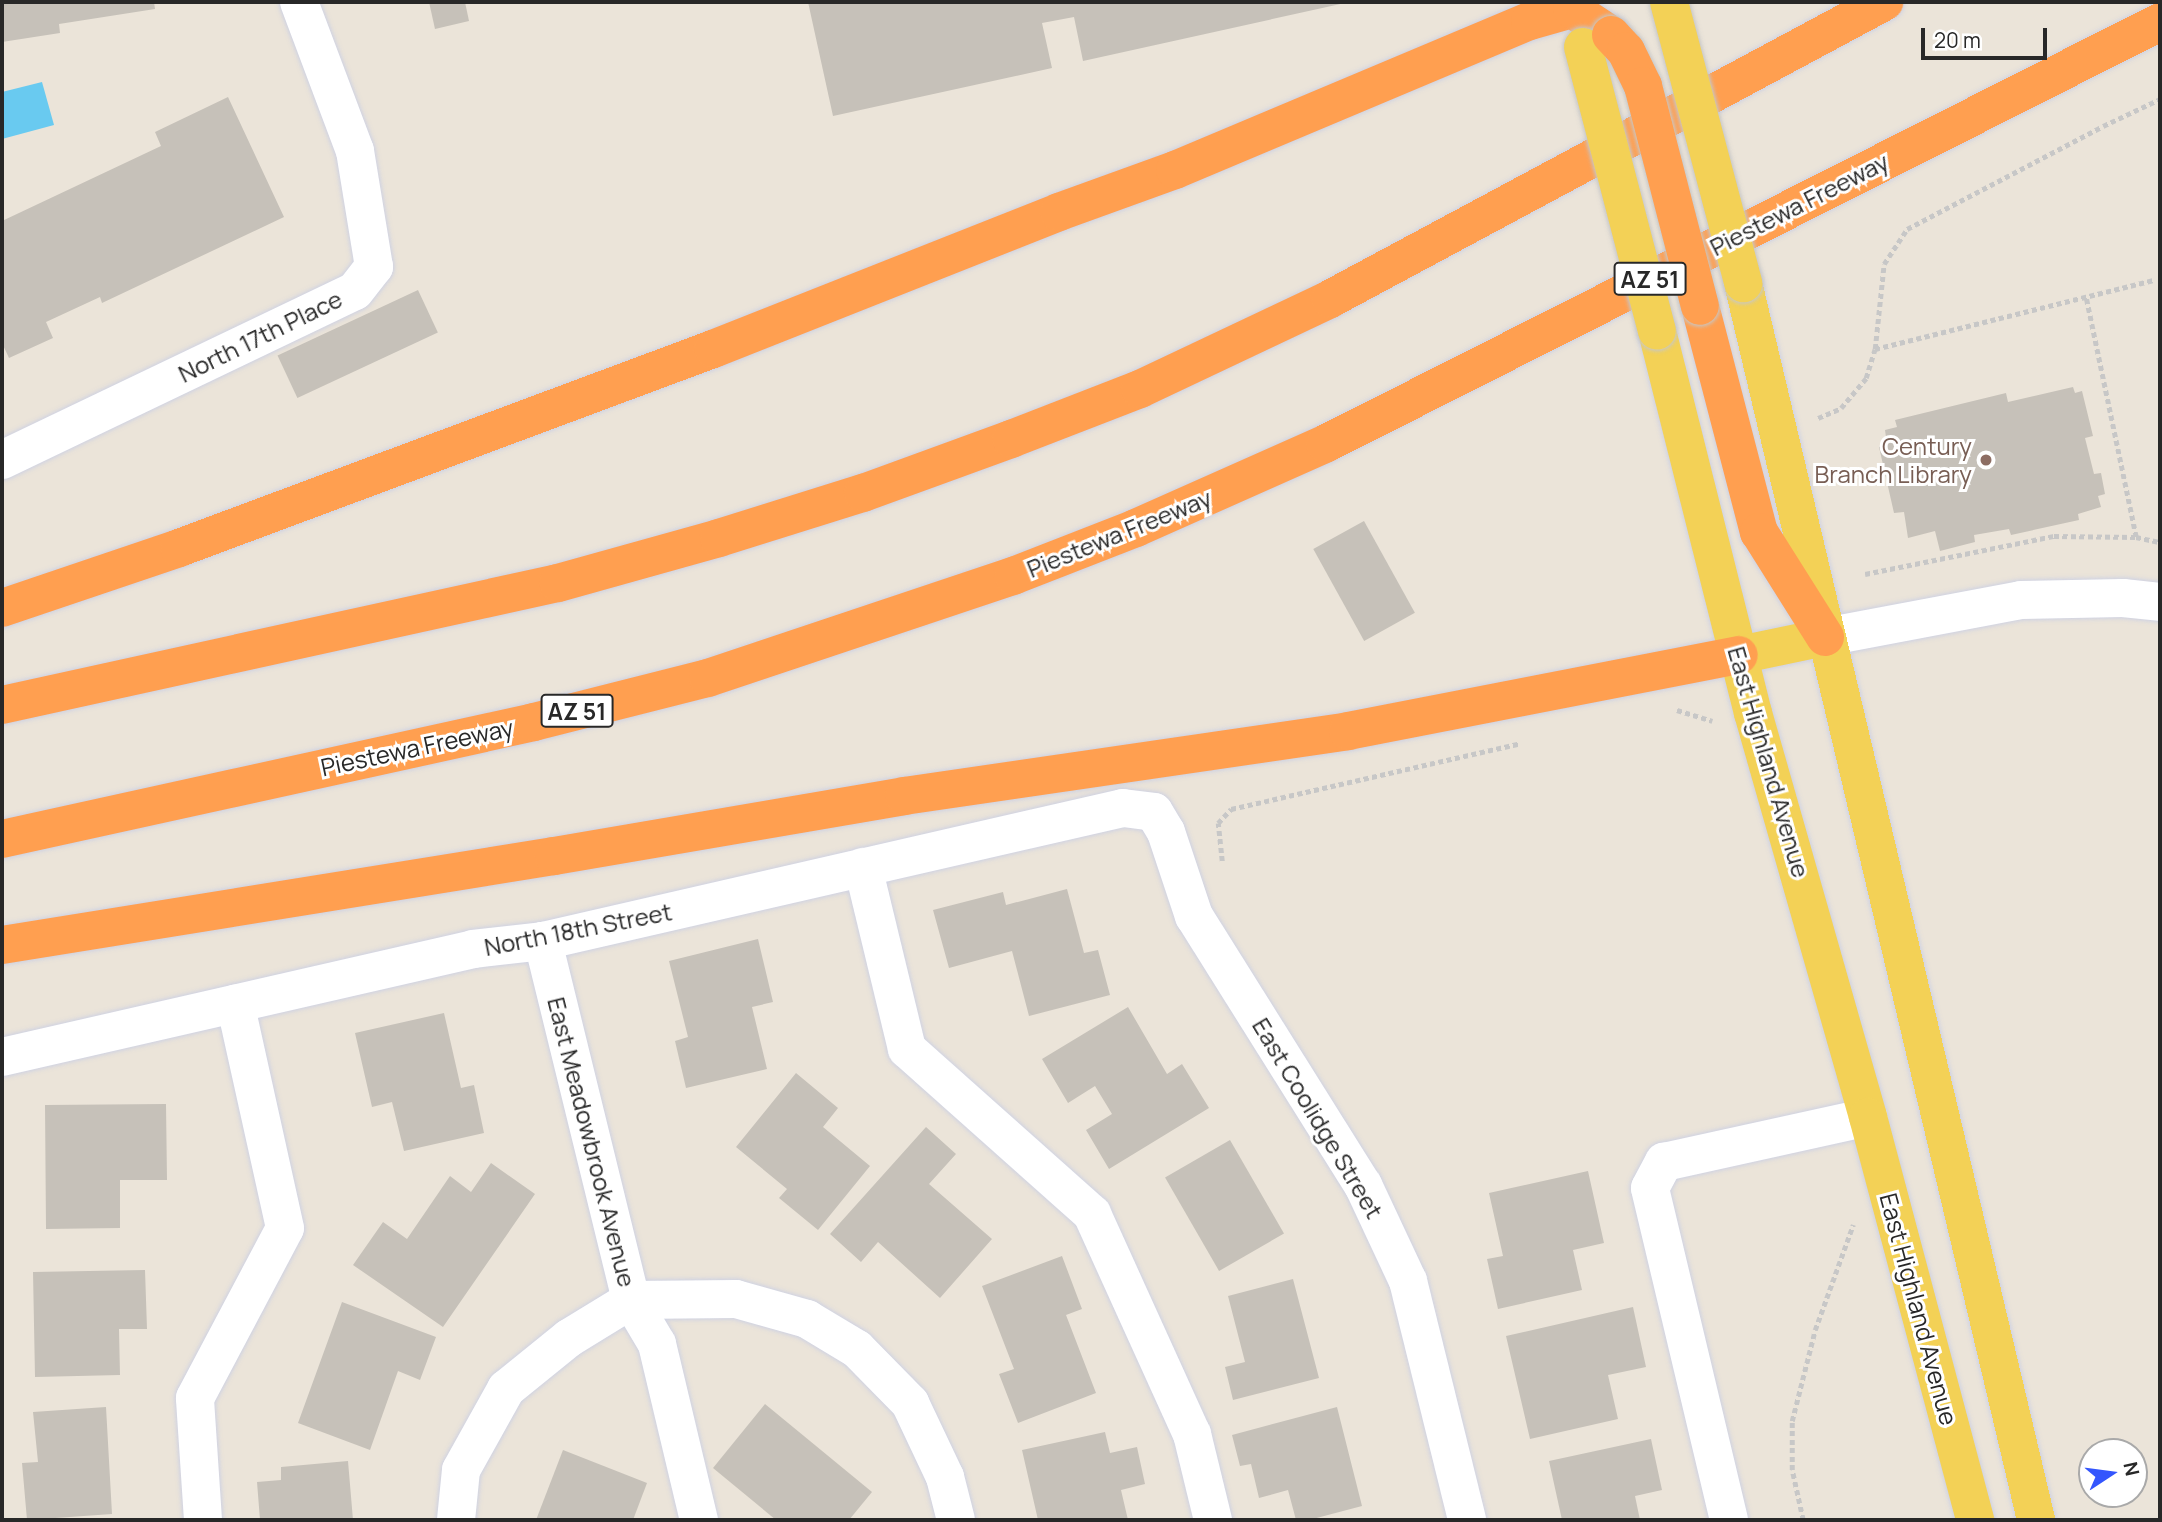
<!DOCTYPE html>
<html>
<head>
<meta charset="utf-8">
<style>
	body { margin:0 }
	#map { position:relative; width:2162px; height:1522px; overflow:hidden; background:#ebe4d9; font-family:Manrope,sans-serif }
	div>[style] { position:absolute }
	.water>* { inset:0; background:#69caf0 }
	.building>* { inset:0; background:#c6c1b9; transform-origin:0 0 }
	.path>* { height:4.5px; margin-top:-2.25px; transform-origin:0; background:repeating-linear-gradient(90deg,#c7c7c7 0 5px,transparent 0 8.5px) }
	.roads { filter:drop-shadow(0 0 2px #cfd2e2) drop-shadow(0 0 2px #cfd2e2) }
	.minor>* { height:38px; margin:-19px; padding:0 19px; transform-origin:19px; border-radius:19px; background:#fff }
	.major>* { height:38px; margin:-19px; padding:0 19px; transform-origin:19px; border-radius:19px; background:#f3d156 }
	.highway>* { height:38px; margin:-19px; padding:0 19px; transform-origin:19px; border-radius:19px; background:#ff9f50 }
	.bridges { filter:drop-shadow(0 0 2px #c7c7c7) drop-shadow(0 0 2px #c7c7c7) }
	.major-bridge>* { height:38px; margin:-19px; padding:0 19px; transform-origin:19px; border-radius:19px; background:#f3d156 }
	.highway-bridge>* { height:38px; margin:-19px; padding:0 19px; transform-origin:19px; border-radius:19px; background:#ff9f50 }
	.dots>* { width:19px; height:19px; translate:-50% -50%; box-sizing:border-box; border:4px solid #fff; border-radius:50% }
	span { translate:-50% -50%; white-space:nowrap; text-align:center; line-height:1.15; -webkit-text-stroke:6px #fff; paint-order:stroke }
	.shield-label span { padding:2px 5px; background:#fff; border:2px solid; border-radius:5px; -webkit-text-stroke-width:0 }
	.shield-label { font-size:23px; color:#282828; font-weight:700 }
	.street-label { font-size:24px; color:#282828 }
	.education-label { font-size:24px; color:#785e54 }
	.right { translate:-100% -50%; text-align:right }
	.frame { position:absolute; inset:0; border:4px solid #282828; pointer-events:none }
	.north { position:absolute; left:2078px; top:1438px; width:70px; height:70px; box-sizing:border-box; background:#fff; border:2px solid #a9a9a9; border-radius:50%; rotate:77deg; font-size:19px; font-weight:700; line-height:28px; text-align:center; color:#282828 }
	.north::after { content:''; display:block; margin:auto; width:24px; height:32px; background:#3456fd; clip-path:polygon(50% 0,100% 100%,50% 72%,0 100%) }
	.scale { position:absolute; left:1921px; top:28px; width:126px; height:32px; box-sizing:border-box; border:4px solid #282828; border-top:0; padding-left:9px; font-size:21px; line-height:24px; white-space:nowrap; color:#282828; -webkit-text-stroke:5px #fff; paint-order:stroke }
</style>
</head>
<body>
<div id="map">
	<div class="water">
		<i style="clip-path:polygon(42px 82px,54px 125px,2px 139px,2px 92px)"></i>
	</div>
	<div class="building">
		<i style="clip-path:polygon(2px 2px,154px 2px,155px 9px,59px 24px,60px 33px,2px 42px)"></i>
		<i style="clip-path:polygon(429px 2px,465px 2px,469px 21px,435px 29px)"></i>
		<i style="clip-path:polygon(808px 2px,1344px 2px,1345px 3px,1083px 61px,1074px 17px,1042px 23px,1052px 68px,833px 116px)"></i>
		<i style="clip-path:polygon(228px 97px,284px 217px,102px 303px,100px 297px,46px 322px,53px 338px,9px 358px,2px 343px,2px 221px,161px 146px,155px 132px)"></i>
		<i style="left:418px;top:290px;width:47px;height:155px;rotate:65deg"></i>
		<i style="clip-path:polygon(2073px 387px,2075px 393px,2082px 391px,2093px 436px,2085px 438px,2094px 474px,2101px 473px,2105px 494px,2098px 496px,2101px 507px,2078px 514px,2079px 520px,2011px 535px,2009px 529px,1974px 535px,1975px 542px,1940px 551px,1935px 531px,1908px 538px,1904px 512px,1894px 513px,1879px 447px,1887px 444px,1885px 430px,1897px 427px,1895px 420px,2006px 393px,2008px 402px)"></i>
		<i style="left:1364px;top:521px;width:105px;height:58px;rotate:61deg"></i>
		<i style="clip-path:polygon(1067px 889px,1084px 953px,1098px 950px,1110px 995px,1029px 1016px,1012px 951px,949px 968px,933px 910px,1003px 892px,1006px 905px)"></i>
		<i style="clip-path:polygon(758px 939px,773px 1002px,752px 1007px,767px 1069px,686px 1088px,675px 1041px,688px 1037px,669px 961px)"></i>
		<i style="clip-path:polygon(1128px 1007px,1167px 1074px,1182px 1064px,1209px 1108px,1109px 1169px,1086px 1130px,1112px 1114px,1095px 1086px,1068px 1103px,1042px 1059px)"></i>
		<i style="clip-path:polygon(444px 1013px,461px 1088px,474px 1085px,484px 1133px,404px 1151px,392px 1102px,372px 1107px,355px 1033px)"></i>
		<i style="clip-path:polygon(796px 1073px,838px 1108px,823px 1127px,870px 1166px,818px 1230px,779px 1198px,787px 1189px,736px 1147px)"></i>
		<i style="clip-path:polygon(166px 1104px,167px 1180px,120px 1180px,120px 1228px,46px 1229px,45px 1105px)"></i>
		<i style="clip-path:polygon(926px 1127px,956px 1154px,929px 1184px,992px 1239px,940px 1298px,878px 1242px,861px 1262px,830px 1234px)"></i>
		<i style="left:1230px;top:1140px;width:108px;height:75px;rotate:60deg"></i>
		<i style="clip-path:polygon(491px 1163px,535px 1194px,443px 1327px,353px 1265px,383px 1222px,407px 1239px,450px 1176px,471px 1192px)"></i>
		<i style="clip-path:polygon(1588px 1171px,1604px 1243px,1573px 1250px,1582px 1290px,1498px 1309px,1487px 1259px,1503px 1256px,1489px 1193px)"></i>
		<i style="clip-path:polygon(1062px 1256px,1082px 1309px,1066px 1315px,1096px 1393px,1018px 1423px,999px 1374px,1014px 1369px,982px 1286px)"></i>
		<i style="clip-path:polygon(145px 1270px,147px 1329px,119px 1329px,120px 1375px,35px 1377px,33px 1272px)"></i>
		<i style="clip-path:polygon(1293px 1279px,1319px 1378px,1233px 1400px,1225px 1367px,1245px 1362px,1228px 1296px)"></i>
		<i style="clip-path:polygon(342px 1302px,436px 1337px,420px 1380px,398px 1371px,370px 1450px,298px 1423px)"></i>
		<i style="clip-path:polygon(1633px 1307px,1646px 1367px,1608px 1375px,1618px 1419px,1530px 1439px,1506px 1336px)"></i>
		<i style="clip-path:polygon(765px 1404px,872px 1492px,849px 1520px,776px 1520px,713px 1468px)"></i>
		<i style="clip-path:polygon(106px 1407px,112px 1514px,27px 1520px,22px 1463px,38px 1462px,33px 1412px)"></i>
		<i style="clip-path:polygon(1337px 1407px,1362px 1506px,1309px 1520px,1296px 1520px,1288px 1490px,1259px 1498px,1251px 1464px,1240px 1466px,1232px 1435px)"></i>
		<i style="clip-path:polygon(1105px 1432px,1110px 1453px,1137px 1447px,1145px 1484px,1121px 1490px,1128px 1520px,1038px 1520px,1022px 1450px)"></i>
		<i style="clip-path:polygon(1651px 1439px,1662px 1490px,1635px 1496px,1640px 1520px,1562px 1520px,1549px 1461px)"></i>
		<i style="clip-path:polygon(563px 1450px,647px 1483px,633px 1520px,536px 1520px)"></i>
		<i style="clip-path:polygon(348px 1461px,353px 1520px,260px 1520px,257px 1482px,281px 1480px,281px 1467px)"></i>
	</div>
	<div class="path">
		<i style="left:1875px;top:349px;width:286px;rotate:-13.9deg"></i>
		<i style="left:1818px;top:418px;width:25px;rotate:-23deg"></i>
		<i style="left:1841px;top:408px;width:39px;rotate:-50deg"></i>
		<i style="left:1866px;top:378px;width:30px;rotate:-73deg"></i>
		<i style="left:1875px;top:349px;width:85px;rotate:-84deg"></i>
		<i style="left:1884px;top:264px;width:42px;rotate:-56.7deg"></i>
		<i style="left:1907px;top:229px;width:221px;rotate:-27.7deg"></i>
		<i style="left:2103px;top:126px;width:63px;rotate:-25.3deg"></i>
		<i style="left:2136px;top:537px;width:25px;rotate:12deg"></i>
		<i style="left:1865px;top:574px;width:193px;rotate:-11.4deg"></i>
		<i style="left:2054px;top:536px;width:82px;rotate:0.7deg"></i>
		<i style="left:2136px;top:537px;width:245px;rotate:-101.8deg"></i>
		<i style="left:1677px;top:710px;width:37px;rotate:17deg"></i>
		<i style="left:1222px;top:861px;width:38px;rotate:-96deg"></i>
		<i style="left:1218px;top:823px;width:19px;rotate:-47deg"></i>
		<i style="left:1231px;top:809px;width:297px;rotate:-12.8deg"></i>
		<i style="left:1803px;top:1520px;width:51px;rotate:-102.4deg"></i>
		<i style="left:1792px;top:1470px;width:49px;rotate:-90deg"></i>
		<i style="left:1792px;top:1421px;width:94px;rotate:-75.8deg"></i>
		<i style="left:1815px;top:1330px;width:112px;rotate:-70.1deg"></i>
	</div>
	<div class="roads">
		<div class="minor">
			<i style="left:2px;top:460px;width:391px;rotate:-25.6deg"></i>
			<i style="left:355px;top:291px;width:31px;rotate:-52deg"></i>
			<i style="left:374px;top:267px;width:118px;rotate:-99.3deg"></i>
			<i style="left:355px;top:151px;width:159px;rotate:-110.6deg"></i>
			<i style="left:1825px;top:637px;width:199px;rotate:-10.7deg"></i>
			<i style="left:2021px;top:600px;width:102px;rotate:-1.1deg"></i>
			<i style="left:2123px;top:598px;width:37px;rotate:6deg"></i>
			<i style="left:863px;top:867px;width:187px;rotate:76.4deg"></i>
			<i style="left:907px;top:1049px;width:248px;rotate:41.7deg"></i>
			<i style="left:1092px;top:1214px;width:242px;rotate:65.6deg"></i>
			<i style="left:1192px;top:1434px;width:89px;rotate:76.3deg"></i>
			<i style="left:2px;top:1057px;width:483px;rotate:-12.9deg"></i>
			<i style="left:473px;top:949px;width:70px;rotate:-6.5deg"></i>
			<i style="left:543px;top:941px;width:595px;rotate:-12.92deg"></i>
			<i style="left:1123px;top:808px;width:31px;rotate:7deg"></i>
			<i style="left:1154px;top:812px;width:23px;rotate:59deg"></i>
			<i style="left:1166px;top:832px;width:89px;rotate:71.6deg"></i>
			<i style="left:1194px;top:916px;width:318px;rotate:57.9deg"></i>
			<i style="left:1363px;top:1185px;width:106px;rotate:64.9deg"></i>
			<i style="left:1408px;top:1281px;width:246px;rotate:76.1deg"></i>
			<i style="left:631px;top:1300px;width:105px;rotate:-0.5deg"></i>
			<i style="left:736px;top:1299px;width:74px;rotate:15.7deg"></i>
			<i style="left:807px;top:1319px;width:58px;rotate:31deg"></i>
			<i style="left:857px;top:1349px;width:76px;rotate:45.5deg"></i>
			<i style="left:910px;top:1403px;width:82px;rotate:64.7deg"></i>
			<i style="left:945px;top:1477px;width:44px;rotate:75.7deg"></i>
			<i style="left:631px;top:1300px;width:51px;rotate:59.4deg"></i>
			<i style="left:657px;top:1344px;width:181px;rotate:76.6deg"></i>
			<i style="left:203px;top:1520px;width:122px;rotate:-93.8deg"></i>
			<i style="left:195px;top:1398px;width:192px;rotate:-62.1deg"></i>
			<i style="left:285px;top:1228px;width:230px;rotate:-102.5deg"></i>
			<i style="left:456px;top:1520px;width:50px;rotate:-84.3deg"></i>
			<i style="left:461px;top:1470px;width:93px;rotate:-60.9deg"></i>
			<i style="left:506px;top:1389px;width:81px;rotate:-39deg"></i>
			<i style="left:569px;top:1338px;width:73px;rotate:-31.5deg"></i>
			<i style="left:631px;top:1300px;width:370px;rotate:-103.8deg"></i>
			<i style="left:1729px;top:1520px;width:341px;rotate:-103.4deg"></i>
			<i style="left:1650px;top:1188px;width:30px;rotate:-62deg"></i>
			<i style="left:1664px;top:1162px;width:209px;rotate:-12.4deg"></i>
		</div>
		<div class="major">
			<i style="left:1743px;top:283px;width:1271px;rotate:76.67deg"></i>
			<i style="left:1657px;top:331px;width:394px;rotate:75.9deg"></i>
			<i style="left:1753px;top:713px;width:420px;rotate:74.1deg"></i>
			<i style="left:1868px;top:1117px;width:417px;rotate:75.1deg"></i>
			<i style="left:1739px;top:655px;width:88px;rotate:-11.8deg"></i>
		</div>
		<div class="highway">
			<i style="left:1700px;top:306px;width:234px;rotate:75.4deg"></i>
			<i style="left:1759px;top:532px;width:124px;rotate:57.8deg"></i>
			<i style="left:2px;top:608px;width:187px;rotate:-18.7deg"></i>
			<i style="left:179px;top:548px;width:570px;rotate:-20.44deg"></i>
			<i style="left:713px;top:349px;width:372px;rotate:-21.6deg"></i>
			<i style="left:1059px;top:212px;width:123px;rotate:-19.9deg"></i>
			<i style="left:1175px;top:170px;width:385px;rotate:-22.8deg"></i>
			<i style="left:1530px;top:21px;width:44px;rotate:-15.9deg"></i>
			<i style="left:1572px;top:9px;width:47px;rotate:33.7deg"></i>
			<i style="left:2px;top:705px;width:569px;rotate:-12.38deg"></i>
			<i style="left:558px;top:583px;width:167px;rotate:-15.6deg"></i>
			<i style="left:719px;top:538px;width:151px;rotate:-17.4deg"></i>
			<i style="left:863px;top:493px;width:158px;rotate:-20deg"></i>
			<i style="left:1011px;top:439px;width:138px;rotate:-21.2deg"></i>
			<i style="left:1140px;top:389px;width:210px;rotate:-25.3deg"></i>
			<i style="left:1330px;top:299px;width:629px;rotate:-28.2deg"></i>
			<i style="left:2px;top:839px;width:545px;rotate:-12.4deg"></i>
			<i style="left:534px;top:722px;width:179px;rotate:-14.2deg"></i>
			<i style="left:708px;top:678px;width:322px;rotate:-18.5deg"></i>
			<i style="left:1013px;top:576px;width:132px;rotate:-21.3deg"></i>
			<i style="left:1136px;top:528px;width:207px;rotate:-24deg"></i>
			<i style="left:1325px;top:444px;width:936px;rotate:-26.81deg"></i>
			<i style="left:2px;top:945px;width:559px;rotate:-9.16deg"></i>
			<i style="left:554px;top:856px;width:355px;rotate:-9.7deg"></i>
			<i style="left:904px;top:796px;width:449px;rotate:-8.3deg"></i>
			<i style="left:1348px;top:731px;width:398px;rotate:-11deg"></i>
		</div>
	</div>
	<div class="bridges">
		<div class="major-bridge">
			<i style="left:1669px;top:2px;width:291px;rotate:75.2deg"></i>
			<i style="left:1583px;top:47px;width:293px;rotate:75.4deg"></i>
		</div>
		<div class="highway-bridge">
			<i style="left:1611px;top:35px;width:22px;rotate:47deg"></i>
			<i style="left:1626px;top:51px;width:39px;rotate:64deg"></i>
			<i style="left:1643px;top:86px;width:227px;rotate:75.5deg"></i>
		</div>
	</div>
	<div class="dots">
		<i style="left:1986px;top:460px;background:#8d6e63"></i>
	</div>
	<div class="shield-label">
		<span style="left:1650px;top:279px">AZ 51</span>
		<span style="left:577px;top:711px">AZ 51</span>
	</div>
	<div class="street-label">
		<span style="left:1799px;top:204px;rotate:-27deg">Piestewa Freeway</span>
		<span style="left:260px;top:336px;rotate:-26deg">North 17th Place</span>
		<span style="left:1119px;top:533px;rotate:-22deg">Piestewa Freeway</span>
		<span style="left:417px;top:747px;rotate:-12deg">Piestewa Freeway</span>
		<span style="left:1769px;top:762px;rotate:74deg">East Highland Avenue</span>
		<span style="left:578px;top:929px;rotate:-11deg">North 18th Street</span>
		<span style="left:1318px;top:1118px;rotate:59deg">East Coolidge Street</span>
		<span style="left:592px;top:1142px;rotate:76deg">East Meadowbrook Avenue</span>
		<span style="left:1919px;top:1309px;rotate:75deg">East Highland Avenue</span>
	</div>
	<div class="education-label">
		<span class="right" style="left:1972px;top:460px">Century<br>Branch Library</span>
	</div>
	<div class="frame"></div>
	<div class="north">N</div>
	<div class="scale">20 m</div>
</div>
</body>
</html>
